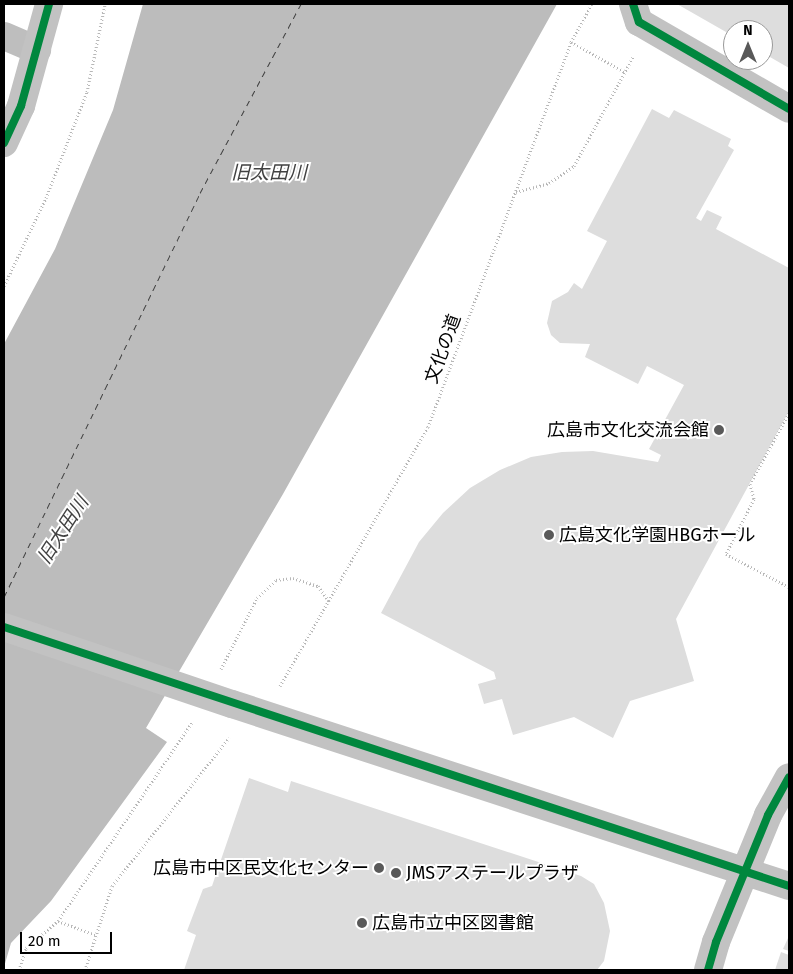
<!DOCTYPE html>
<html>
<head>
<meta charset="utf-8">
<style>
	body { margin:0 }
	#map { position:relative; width:793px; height:974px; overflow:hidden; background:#fff; font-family:"Fira Sans","Noto Sans JP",sans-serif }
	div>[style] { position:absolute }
	.water>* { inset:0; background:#bcbcbc }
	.ferry>* { height:1px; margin-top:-0.5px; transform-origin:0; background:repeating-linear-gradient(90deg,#414141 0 6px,transparent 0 11px) }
	.building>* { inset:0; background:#ddd }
	.path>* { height:3px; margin-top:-1.5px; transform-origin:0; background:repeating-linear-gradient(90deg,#b8b8b8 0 1px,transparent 0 3.5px) }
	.street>* { height:28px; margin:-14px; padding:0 14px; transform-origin:14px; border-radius:14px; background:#bebebe }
	.secondary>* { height:28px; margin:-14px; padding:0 14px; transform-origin:14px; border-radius:14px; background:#c2c2c2 }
	.secondary-bridge>* { height:28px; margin:-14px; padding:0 14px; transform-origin:14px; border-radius:14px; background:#c2c2c2 }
	.cycleway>* { height:8px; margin:-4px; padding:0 4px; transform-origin:4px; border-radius:4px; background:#00873e }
	.dots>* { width:14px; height:14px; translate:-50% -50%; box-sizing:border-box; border:2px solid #fff; border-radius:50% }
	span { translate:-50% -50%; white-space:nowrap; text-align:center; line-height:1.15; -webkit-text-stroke:4px #fff; paint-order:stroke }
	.street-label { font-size:18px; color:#000 }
	.poi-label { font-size:18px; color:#000 }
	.right { translate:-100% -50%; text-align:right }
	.left { translate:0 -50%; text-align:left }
	.water-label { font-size:19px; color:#414141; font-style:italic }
	.frame { position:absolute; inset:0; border:5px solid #000; pointer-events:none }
	.north { position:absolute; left:723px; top:20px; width:50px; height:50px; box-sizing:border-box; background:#fff; border:1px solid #999; border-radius:50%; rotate:0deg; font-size:14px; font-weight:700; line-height:20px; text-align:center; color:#000 }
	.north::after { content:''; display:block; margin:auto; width:18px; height:22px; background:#595959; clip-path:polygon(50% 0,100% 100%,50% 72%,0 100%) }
	.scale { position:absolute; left:20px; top:932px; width:92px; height:22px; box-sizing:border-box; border:2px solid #000; border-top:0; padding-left:6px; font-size:15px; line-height:18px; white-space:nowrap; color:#000; -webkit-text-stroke:4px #fff; paint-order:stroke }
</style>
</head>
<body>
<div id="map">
	<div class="water">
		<i style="clip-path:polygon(143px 4px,557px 4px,283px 494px,146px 728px,167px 742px,51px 901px,11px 943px,4px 967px,4px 344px,55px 249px,113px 110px)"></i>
	</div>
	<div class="ferry">
		<i style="left:4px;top:597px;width:449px;rotate:-64.1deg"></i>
		<i style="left:200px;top:193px;width:214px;rotate:-61.9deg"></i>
	</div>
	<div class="building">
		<i style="clip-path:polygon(677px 4px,789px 4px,789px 68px,763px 53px,763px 30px,733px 30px,733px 36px)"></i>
		<i style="clip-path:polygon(652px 109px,669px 118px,674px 110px,731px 139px,728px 146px,734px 150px,696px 218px,701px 221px,707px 210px,722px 217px,716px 229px,789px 268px,789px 411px,676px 619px,694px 681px,630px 701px,613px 738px,574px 717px,513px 735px,502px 699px,484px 704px,478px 684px,496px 679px,494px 672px,381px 613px,419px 542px,443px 513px,470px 488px,500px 470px,531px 457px,562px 452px,593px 451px,658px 462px,661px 455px,649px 449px,684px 385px,647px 366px,638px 384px,585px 357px,590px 344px,560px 343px,551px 335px,547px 323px,552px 301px,568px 292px,574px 283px,582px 289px,607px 241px,587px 231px)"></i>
		<i style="clip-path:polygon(249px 778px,288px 792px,291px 781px,581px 876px,594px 884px,604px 903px,610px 931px,604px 961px,597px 970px,184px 970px,196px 935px,187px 931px,203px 889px,212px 886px)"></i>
		<i style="clip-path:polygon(789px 936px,789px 951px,783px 949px)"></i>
		<i style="clip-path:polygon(781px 952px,789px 955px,789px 970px,775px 970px)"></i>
	</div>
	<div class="path">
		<i style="left:571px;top:42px;width:62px;rotate:29.1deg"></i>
		<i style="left:516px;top:192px;width:34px;rotate:-15deg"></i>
		<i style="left:549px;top:183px;width:30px;rotate:-34deg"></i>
		<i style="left:574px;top:166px;width:124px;rotate:-61.6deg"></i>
		<i style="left:4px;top:286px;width:98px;rotate:-64.5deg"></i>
		<i style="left:46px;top:198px;width:114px;rotate:-68.9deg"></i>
		<i style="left:87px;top:92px;width:90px;rotate:-78.4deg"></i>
		<i style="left:789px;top:413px;width:81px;rotate:118.8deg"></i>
		<i style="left:750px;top:484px;width:16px;rotate:75deg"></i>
		<i style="left:754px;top:499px;width:62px;rotate:117deg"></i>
		<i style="left:726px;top:554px;width:71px;rotate:27.6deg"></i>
		<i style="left:221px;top:669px;width:80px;rotate:-63.1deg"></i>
		<i style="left:257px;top:598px;width:26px;rotate:-43deg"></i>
		<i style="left:276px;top:580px;width:17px;rotate:-7deg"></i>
		<i style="left:293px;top:578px;width:26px;rotate:18deg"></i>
		<i style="left:318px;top:586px;width:19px;rotate:54deg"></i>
		<i style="left:280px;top:686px;width:298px;rotate:-60.3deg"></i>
		<i style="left:428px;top:427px;width:411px;rotate:-69.6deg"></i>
		<i style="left:571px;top:42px;width:43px;rotate:-61.1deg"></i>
		<i style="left:58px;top:921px;width:40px;rotate:20.2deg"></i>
		<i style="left:19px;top:970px;width:23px;rotate:-72deg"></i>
		<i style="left:26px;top:948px;width:42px;rotate:-40.2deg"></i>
		<i style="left:58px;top:921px;width:241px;rotate:-56deg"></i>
		<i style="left:85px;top:970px;width:88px;rotate:-72.2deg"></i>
		<i style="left:112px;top:886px;width:189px;rotate:-51.7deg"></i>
	</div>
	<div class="street">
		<i style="left:4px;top:36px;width:36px;rotate:23deg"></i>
	</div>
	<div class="secondary">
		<i style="left:633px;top:4px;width:19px;rotate:72deg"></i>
		<i style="left:639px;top:22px;width:173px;rotate:30.1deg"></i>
		<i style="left:4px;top:143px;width:41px;rotate:-65.3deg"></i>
		<i style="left:21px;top:106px;width:106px;rotate:-74.6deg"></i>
		<i style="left:232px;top:704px;width:586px;rotate:18.09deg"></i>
		<i style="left:708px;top:970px;width:29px;rotate:-74deg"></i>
		<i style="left:716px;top:942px;width:137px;rotate:-67.7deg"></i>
		<i style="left:768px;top:815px;width:43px;rotate:-61.1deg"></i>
	</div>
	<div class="secondary-bridge">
		<i style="left:4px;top:627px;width:241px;rotate:18.7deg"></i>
	</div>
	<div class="cycleway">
		<i style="left:633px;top:4px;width:19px;rotate:72deg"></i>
		<i style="left:639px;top:22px;width:173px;rotate:30.1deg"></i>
		<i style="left:4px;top:143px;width:41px;rotate:-65.3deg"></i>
		<i style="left:21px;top:106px;width:106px;rotate:-74.6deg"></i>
		<i style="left:4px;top:627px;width:827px;rotate:18.26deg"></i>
		<i style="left:708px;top:970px;width:29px;rotate:-74deg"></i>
		<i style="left:716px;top:942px;width:137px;rotate:-67.7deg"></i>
		<i style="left:768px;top:815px;width:43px;rotate:-61.1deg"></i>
	</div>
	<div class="dots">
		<i style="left:719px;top:430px;background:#595959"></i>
		<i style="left:549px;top:535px;background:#595959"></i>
		<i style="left:379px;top:868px;background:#595959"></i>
		<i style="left:396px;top:873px;background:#595959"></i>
		<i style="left:362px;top:923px;background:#595959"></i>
	</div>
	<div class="street-label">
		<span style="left:443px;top:349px;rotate:-70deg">文化の道</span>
	</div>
	<div class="poi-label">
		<span class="right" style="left:709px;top:430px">広島市文化交流会館</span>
		<span class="left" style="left:559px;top:535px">広島文化学園HBGホール</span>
		<span class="right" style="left:369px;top:868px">広島市中区民文化センター</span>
		<span class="left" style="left:406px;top:873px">JMSアステールプラザ</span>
		<span class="left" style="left:372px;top:923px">広島市立中区図書館</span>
	</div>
	<div class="water-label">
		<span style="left:269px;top:173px">旧太田川</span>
		<span style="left:63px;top:530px;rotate:-57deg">旧太田川</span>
	</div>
	<div class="frame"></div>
	<div class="north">N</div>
	<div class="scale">20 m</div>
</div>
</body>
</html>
